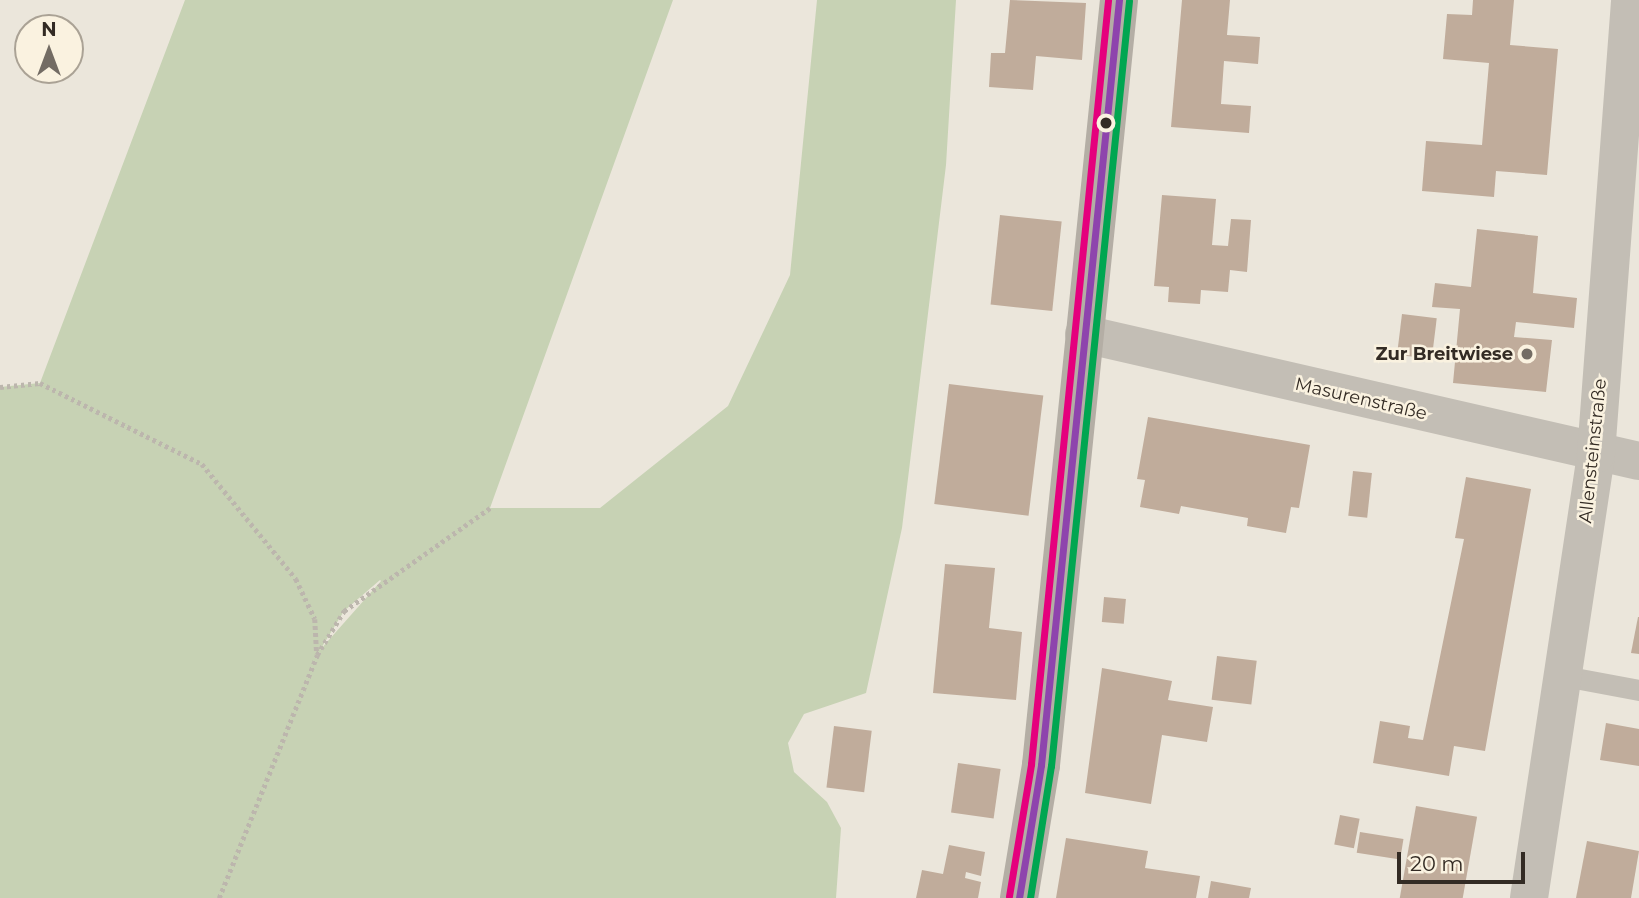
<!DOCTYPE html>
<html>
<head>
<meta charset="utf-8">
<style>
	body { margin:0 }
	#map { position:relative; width:1639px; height:898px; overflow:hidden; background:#ebe6db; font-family:Montserrat,sans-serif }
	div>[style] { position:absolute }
	.green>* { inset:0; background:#c7d2b4 }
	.building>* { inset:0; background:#c0ac9b; transform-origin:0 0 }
	.path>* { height:4.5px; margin-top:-2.25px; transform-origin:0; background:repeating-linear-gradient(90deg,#bcb6ad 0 3.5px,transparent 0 7px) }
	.lane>* { height:21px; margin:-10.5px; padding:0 10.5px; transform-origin:10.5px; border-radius:10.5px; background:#c3beb5 }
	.street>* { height:38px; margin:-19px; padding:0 19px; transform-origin:19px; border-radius:19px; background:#c3beb5 }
	.secondary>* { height:38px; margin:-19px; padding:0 19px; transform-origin:19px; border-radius:19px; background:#b4aea5 }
	.bus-1>* { height:7px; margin:-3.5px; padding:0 3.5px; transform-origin:3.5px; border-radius:3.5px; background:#8e44ad }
	.bus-2>* { height:7px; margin:-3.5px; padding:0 3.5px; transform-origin:3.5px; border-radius:3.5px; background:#00a651 }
	.bus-3>* { height:7px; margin:-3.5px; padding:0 3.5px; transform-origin:3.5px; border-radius:3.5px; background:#e5007d }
	.dots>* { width:19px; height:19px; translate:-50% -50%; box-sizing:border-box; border:4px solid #faf2e0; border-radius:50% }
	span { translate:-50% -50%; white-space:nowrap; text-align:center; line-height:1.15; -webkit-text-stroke:5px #faf2e0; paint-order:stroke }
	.poi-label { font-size:18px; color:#332b24; font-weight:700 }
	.right { translate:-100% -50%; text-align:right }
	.street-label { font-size:18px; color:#332b24 }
	.north { position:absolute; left:14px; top:14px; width:70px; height:70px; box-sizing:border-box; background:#faf2e0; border:2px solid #aaa295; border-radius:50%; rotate:0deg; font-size:19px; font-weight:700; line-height:28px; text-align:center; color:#332b24 }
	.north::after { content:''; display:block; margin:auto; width:24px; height:32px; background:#736c64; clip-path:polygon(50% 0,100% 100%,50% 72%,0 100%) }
	.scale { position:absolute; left:1397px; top:852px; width:128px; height:32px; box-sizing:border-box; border:4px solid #332b24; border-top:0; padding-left:9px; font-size:21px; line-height:24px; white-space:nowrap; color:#332b24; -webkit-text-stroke:5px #faf2e0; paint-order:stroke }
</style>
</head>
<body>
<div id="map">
	<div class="green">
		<i style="clip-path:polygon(evenodd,185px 0,673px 0,490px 508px,600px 508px,728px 406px,790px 275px,817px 0,956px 0,946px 165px,902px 528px,866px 693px,804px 714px,788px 743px,794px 772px,827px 802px,841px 828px,836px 898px,0 898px,0 387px,40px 383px,185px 0,380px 580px,381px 581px,320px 650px,344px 611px,380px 580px)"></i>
	</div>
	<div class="building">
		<i style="clip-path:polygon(1010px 0,1086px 3px,1082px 60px,1036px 56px,1033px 90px,989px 87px,991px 53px,1005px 53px)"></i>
		<i style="clip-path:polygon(1182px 0,1230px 0,1227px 35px,1260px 37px,1258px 64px,1224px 61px,1221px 104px,1251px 106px,1249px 133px,1171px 127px)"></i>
		<i style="clip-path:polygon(1473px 0,1514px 0,1510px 45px,1558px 49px,1547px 175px,1496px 171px,1494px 197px,1422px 191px,1426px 141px,1482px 145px,1489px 63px,1443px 59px,1447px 14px,1472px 15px)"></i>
		<i style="clip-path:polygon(1162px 195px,1216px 199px,1212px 245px,1228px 246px,1231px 219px,1251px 220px,1247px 272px,1230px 270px,1228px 292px,1201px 290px,1200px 304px,1168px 302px,1169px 287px,1154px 286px)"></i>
		<i style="left:1000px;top:215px;width:62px;height:90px;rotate:6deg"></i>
		<i style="clip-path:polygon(1477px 229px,1538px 236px,1533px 293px,1577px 298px,1574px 328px,1516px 322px,1514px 337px,1552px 340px,1546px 392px,1453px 383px,1460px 309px,1432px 307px,1435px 283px,1471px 287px)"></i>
		<i style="left:1402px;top:314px;width:35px;height:41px;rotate:7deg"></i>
		<i style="left:949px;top:384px;width:95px;height:121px;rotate:7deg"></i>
		<i style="clip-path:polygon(1148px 417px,1310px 445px,1299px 508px,1291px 507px,1286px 533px,1247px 526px,1248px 518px,1181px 506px,1179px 514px,1140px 507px,1145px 480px,1137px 479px)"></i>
		<i style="left:1353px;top:471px;width:19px;height:45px;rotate:6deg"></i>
		<i style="clip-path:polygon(1466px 477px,1531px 489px,1485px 751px,1454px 746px,1449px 776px,1373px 763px,1380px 721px,1410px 726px,1408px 738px,1423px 740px,1464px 539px,1455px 538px)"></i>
		<i style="clip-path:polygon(945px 564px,995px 568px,989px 628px,1022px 632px,1016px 700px,933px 693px)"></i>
		<i style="left:1104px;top:597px;width:22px;height:25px;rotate:5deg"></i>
		<i style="clip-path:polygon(1638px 617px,1639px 617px,1639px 654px,1631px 653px)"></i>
		<i style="left:1217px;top:656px;width:40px;height:44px;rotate:7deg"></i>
		<i style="clip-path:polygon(1102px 668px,1172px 681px,1168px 700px,1213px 707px,1207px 742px,1162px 735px,1151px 804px,1085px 793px)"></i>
		<i style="clip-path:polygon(1606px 723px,1639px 729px,1639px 766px,1600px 760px)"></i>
		<i style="left:834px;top:726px;width:38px;height:62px;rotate:7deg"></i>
		<i style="left:958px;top:763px;width:43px;height:50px;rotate:8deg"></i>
		<i style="left:1416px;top:806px;width:62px;height:94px;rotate:10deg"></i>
		<i style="left:1340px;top:815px;width:20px;height:30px;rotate:11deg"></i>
		<i style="left:1360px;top:832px;width:44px;height:21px;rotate:9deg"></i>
		<i style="clip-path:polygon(1066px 838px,1148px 851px,1145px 868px,1200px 876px,1196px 898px,1056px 898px)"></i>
		<i style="clip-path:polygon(1587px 841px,1639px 851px,1631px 898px,1576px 898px)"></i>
		<i style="clip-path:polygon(949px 845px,985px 852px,981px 876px,966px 872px,965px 878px,981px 882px,978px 898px,916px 898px,922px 870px,943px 874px)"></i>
		<i style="clip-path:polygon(1211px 881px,1251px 888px,1249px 898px,1208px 898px)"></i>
	</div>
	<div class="path">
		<i style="left:0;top:387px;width:40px;rotate:-5.7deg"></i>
		<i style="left:40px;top:383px;width:181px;rotate:26.6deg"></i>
		<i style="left:202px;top:464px;width:149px;rotate:50.7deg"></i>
		<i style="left:296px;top:579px;width:44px;rotate:64.6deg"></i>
		<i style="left:315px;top:619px;width:35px;rotate:87deg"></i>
		<i style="left:219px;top:898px;width:262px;rotate:-68deg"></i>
		<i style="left:317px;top:655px;width:52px;rotate:-58.5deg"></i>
		<i style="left:344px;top:611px;width:179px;rotate:-35.2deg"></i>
	</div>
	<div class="lane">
		<i style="left:1564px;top:676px;width:76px;rotate:10.6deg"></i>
	</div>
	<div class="street">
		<i style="left:1084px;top:334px;width:569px;rotate:12.89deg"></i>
		<i style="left:1529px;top:898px;width:449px;rotate:-81.4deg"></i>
		<i style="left:1596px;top:454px;width:455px;rotate:-85.7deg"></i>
	</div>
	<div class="secondary">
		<i style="left:1019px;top:898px;width:135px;rotate:-80.6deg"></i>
		<i style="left:1041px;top:765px;width:769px;rotate:-84.18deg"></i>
	</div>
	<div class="bus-1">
		<i style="left:1019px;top:898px;width:135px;rotate:-80.6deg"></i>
		<i style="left:1041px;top:765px;width:769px;rotate:-84.18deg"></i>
	</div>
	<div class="bus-2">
		<i style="left:1030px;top:898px;width:134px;rotate:-81deg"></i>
		<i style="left:1051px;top:766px;width:769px;rotate:-84.18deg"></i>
	</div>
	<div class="bus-3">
		<i style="left:1009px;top:896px;width:134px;rotate:-80.5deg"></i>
		<i style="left:1031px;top:764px;width:768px;rotate:-84.24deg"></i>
	</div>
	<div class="dots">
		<i style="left:1106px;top:123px;background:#332b24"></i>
		<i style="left:1527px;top:354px;background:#736c64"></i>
	</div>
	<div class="poi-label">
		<span class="right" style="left:1513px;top:354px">Zur Breitwiese</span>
	</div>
	<div class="street-label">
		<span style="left:1361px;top:399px;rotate:13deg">Masurenstraße</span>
		<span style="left:1593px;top:451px;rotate:-84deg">Allensteinstraße</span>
	</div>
	<div class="north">N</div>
	<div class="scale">20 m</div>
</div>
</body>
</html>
